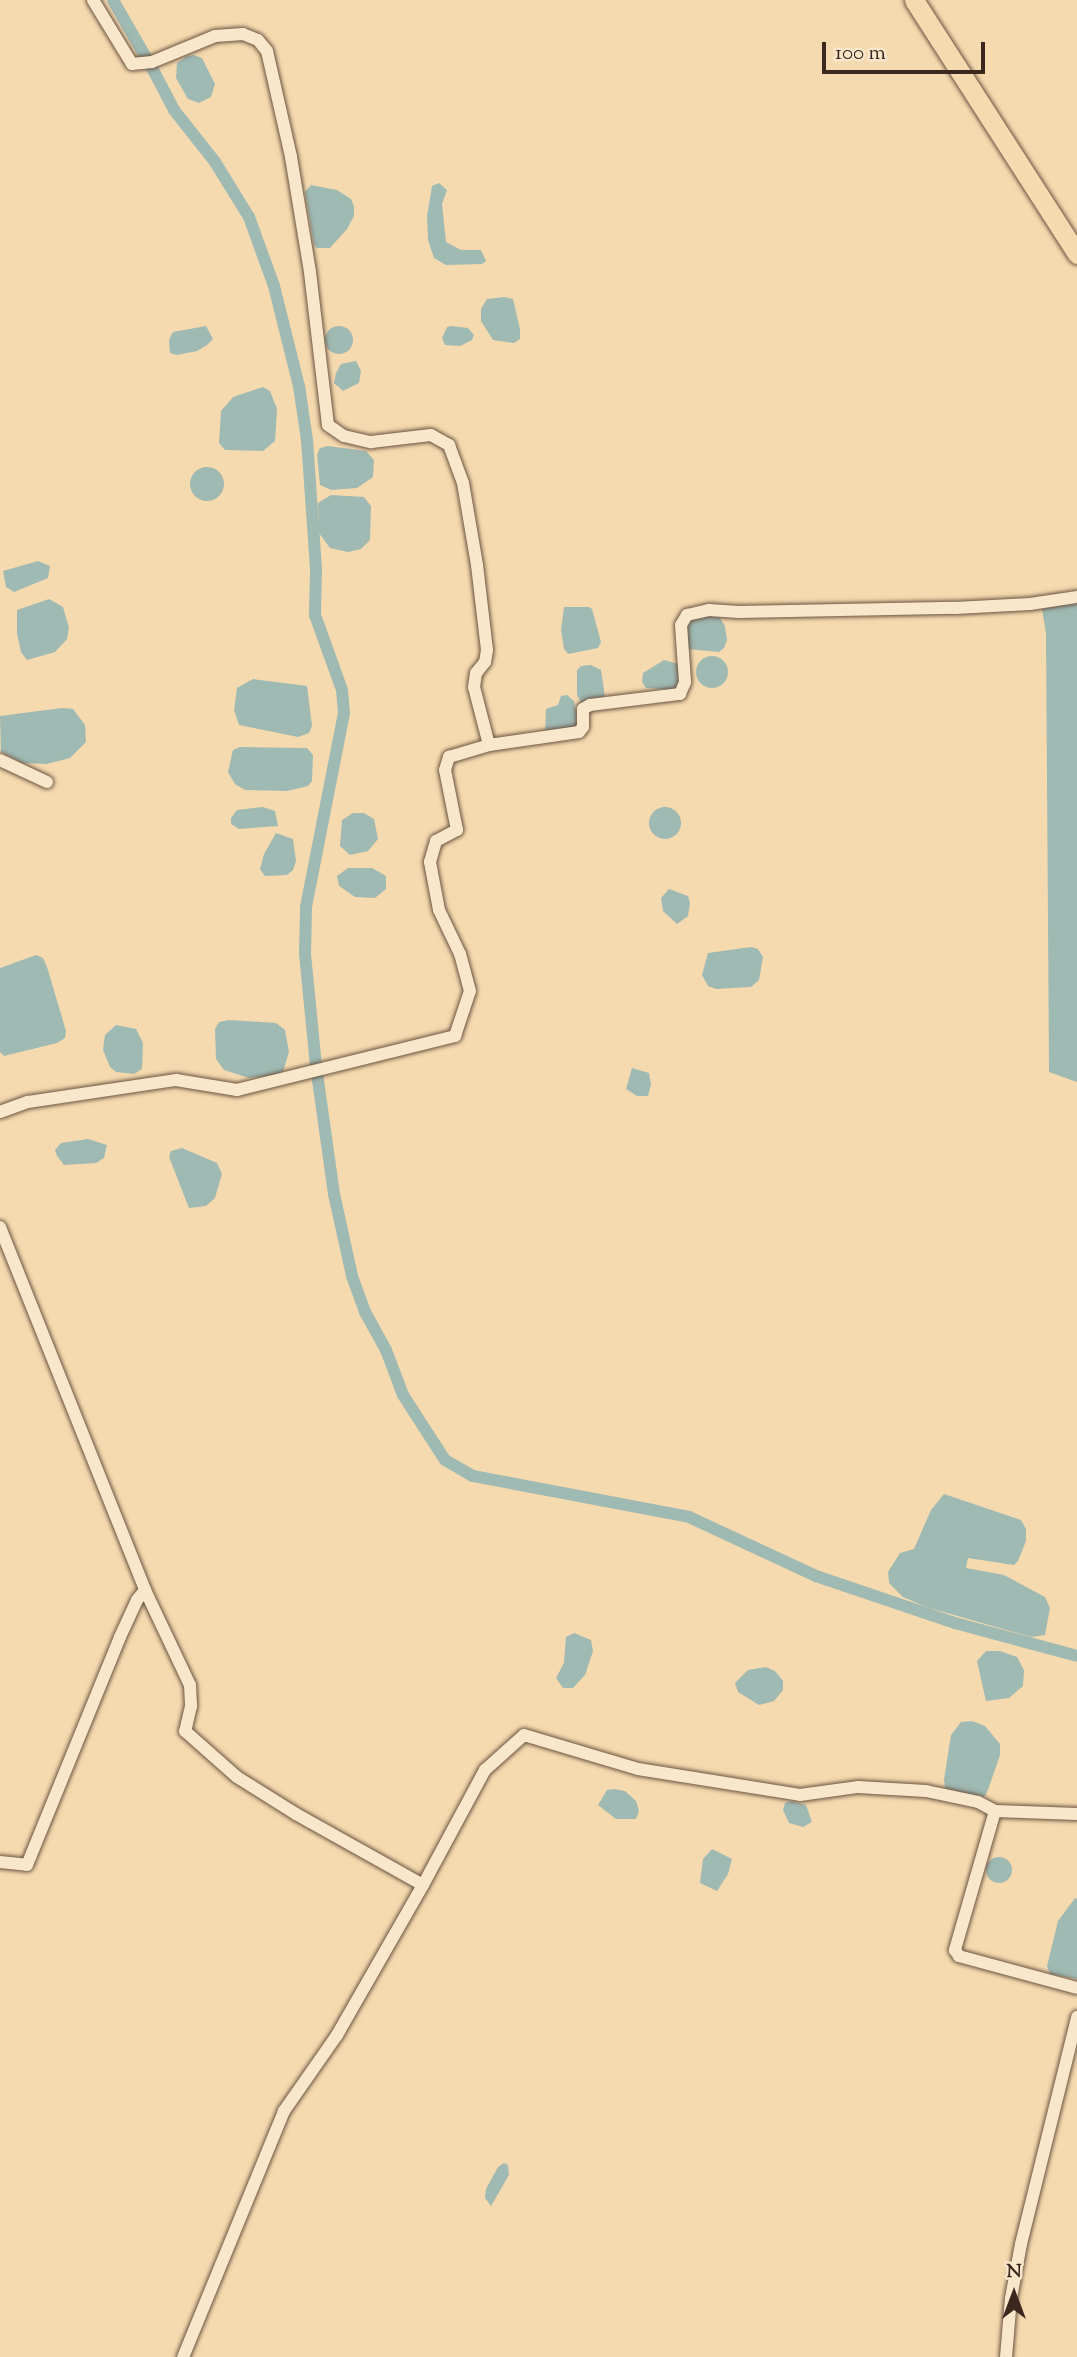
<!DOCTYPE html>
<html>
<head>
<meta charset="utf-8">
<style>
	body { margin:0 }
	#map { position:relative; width:1077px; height:2357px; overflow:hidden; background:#f6daaf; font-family:"Sorts Mill Goudy",serif }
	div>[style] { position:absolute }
	.water>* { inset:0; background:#9fb9b3 }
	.round { border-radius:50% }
	.canal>* { height:12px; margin:-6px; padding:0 6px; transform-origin:6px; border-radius:6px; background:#9fb9b3 }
	.roads { filter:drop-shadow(0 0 2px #6a5442) drop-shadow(0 0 2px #6a5442) }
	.minor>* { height:12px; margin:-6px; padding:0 6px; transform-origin:6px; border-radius:6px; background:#f9e7cb }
	.trunk>* { height:19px; margin:-9.5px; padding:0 9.5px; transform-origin:9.5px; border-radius:9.5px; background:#f6daaf }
	span { translate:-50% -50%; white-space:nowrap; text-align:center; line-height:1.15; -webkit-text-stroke:7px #f9e7cb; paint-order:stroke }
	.north { position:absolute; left:979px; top:2259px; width:70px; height:70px; -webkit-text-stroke:5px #f9e7cb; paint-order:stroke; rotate:0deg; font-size:19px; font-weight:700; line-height:28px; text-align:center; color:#3c271e }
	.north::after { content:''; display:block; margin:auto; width:24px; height:32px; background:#3c271e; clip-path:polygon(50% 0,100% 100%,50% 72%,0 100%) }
	.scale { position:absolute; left:822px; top:42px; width:163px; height:32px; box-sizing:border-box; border:4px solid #3c271e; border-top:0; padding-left:9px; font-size:21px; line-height:24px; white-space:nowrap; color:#3c271e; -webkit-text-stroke:5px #f9e7cb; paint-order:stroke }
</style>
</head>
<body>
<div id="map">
	<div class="water">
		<i style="clip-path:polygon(194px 55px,202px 58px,215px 84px,211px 97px,199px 103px,188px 99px,176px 78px,177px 63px,187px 56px)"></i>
		<i style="clip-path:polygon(439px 183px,447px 190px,442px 204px,446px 242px,461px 250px,481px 250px,486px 261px,482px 264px,446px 265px,434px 258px,428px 240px,427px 216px,432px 186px)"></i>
		<i style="clip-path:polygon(311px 185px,337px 190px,351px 199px,354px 206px,354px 216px,347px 229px,330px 248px,317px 248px,314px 245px,305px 192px)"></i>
		<i style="clip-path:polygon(504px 297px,513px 299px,520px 329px,520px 339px,514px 343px,493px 340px,481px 321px,481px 309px,487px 299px)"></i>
		<i style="clip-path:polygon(206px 326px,213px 339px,207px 345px,197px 351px,177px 355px,170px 353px,169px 340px,173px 332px)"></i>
		<i style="clip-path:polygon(452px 326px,468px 328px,474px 335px,472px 340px,460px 346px,445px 345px,442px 338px,447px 327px)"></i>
		<i class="round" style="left:325px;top:326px;width:28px;height:28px"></i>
		<i style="clip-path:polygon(356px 361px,361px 371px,359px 383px,343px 391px,334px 383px,336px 373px,341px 364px)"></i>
		<i style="clip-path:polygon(263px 387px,270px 391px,277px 409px,275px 441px,263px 451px,225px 450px,219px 443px,221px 411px,233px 397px)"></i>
		<i style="clip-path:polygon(328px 446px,366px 451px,374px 460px,373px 477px,357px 488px,331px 490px,320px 485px,317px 455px,320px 448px)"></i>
		<i class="round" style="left:190px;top:467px;width:34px;height:34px"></i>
		<i style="clip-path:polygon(331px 495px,364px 497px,371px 506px,370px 540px,361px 549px,348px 552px,330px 548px,319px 533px,318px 503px)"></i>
		<i style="clip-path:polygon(38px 561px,50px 566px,48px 578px,14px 592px,6px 587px,3px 571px)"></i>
		<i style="clip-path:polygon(49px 599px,63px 607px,69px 628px,67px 639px,55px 652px,27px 660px,21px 652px,17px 634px,17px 610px)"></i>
		<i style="clip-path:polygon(1077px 602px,1077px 1082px,1049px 1072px,1046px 634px,1042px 609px)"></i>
		<i style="clip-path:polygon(564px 607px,589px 607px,592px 609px,601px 642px,598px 648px,568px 654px,564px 649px,561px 630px)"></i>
		<i style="clip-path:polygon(713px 615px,720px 618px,725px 626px,727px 640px,724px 648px,719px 652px,687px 649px,685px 626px,691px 619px)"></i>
		<i class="round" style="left:696px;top:656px;width:32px;height:32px"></i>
		<i style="clip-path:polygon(664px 660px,678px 664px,681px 679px,676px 690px,646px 688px,642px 682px,643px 673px)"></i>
		<i style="clip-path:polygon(591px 665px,601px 670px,605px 697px,599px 701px,581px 702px,577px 695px,577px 670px,581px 666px)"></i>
		<i style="clip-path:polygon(253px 679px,307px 686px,312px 726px,309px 733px,298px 737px,239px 725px,234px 710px,237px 688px)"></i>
		<i style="clip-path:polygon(567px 695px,574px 701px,579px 726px,545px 732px,546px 709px,558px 705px,561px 696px)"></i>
		<i style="clip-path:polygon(62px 708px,73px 709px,85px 725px,86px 742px,70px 758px,47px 764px,23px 763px,1px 752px,0 716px)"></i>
		<i style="clip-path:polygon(240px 747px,307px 748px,313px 755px,312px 781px,308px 786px,287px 791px,245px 790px,235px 784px,228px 772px,233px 750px)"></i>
		<i style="clip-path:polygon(263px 807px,275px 811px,278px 826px,239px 829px,231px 824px,231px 818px,237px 810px)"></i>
		<i class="round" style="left:649px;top:807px;width:32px;height:32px"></i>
		<i style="clip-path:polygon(353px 813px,364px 813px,374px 819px,378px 839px,368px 851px,350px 855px,340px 846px,342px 820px)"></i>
		<i style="clip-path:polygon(276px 833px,293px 839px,296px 861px,293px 870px,287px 875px,265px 876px,260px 869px,264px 854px)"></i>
		<i style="clip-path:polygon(348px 868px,372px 868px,386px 876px,386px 889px,375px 898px,355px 897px,339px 886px,337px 876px)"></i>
		<i style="clip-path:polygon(669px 889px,688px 896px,690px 903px,688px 916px,677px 924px,663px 911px,661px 898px)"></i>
		<i style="clip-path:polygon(751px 947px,758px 949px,763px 957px,759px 980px,751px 987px,716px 989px,708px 986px,702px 975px,708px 953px)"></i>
		<i style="clip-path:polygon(36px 955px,43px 958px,47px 967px,66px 1031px,65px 1038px,57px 1043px,4px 1056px,0 1052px,0 968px)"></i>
		<i style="clip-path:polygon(229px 1020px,276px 1023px,285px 1030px,289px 1052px,282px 1075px,249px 1078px,224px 1070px,216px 1059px,215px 1029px,219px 1022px)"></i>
		<i style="clip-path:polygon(116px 1025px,136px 1029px,143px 1043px,142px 1069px,134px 1074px,116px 1072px,110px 1067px,103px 1050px,105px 1035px)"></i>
		<i style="clip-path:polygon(632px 1068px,649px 1073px,651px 1085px,648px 1096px,637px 1096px,626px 1089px)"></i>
		<i style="clip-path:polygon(88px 1139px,107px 1145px,104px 1158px,96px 1163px,64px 1165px,57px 1156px,55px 1150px,61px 1143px)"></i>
		<i style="clip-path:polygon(182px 1148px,217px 1163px,222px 1174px,215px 1198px,206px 1206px,189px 1208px,169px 1157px,171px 1151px)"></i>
		<i style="clip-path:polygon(944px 1494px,1021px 1520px,1026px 1529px,1026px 1541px,1018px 1561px,1014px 1565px,968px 1558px,966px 1568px,1004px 1575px,1045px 1597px,1050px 1608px,1045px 1635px,1031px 1637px,926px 1607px,903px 1597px,889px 1583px,888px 1572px,900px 1553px,914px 1549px,931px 1510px)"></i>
		<i style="clip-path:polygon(574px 1633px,591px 1640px,593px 1651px,585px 1675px,573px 1688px,563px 1688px,556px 1678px,564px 1663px,566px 1637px)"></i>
		<i style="clip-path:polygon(986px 1651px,1000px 1651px,1017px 1657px,1024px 1670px,1023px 1686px,1009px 1698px,986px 1701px,977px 1661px)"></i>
		<i style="clip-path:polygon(766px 1667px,775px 1671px,783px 1681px,783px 1690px,774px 1701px,759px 1705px,738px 1692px,735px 1683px,748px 1670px)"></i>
		<i style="clip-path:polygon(972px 1721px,985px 1726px,1000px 1744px,1000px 1755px,988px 1790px,985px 1796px,974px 1798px,945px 1788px,944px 1779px,951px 1735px,961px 1722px)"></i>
		<i style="clip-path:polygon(614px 1789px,625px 1791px,636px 1801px,639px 1811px,636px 1819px,616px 1819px,598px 1805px,607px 1790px)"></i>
		<i style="clip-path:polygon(790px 1801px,806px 1805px,812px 1822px,803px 1827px,789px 1823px,783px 1810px,785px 1803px)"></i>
		<i style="clip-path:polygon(712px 1849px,732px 1859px,728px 1874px,717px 1891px,700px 1883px,703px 1859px)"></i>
		<i class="round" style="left:986px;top:1857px;width:26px;height:26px"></i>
		<i style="clip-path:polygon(1075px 1898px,1077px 1899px,1077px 1979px,1050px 1974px,1047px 1966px,1058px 1921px)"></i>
		<i style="clip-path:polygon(504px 2163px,508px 2165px,509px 2175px,491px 2206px,485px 2198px,486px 2189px,498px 2167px)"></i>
	</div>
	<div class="canal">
		<i style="left:113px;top:0;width:70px;rotate:60.2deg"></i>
		<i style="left:150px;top:64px;width:52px;rotate:62.4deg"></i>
		<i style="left:174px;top:110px;width:66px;rotate:51.7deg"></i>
		<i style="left:215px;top:162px;width:65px;rotate:58.3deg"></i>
		<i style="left:249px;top:217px;width:73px;rotate:70.1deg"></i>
		<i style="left:274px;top:286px;width:103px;rotate:76deg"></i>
		<i style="left:299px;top:386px;width:55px;rotate:81.6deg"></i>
		<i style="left:307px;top:440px;width:130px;rotate:86deg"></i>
		<i style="left:316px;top:570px;width:45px;rotate:91.3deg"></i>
		<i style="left:315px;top:615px;width:80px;rotate:70.2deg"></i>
		<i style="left:342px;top:690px;width:23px;rotate:85deg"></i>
		<i style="left:344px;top:713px;width:198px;rotate:101.1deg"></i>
		<i style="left:306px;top:907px;width:47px;rotate:91.2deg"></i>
		<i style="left:305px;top:954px;width:113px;rotate:84.4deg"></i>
		<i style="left:316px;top:1066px;width:129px;rotate:82deg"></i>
		<i style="left:334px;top:1194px;width:84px;rotate:77.6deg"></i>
		<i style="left:352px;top:1276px;width:38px;rotate:70deg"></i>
		<i style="left:365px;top:1312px;width:43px;rotate:61.1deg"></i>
		<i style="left:386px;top:1350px;width:48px;rotate:69.3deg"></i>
		<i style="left:403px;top:1395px;width:77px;rotate:57.1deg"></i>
		<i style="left:445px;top:1460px;width:32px;rotate:30deg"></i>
		<i style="left:473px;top:1476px;width:220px;rotate:10.7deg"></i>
		<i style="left:689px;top:1517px;width:140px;rotate:24.9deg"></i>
		<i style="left:816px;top:1576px;width:147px;rotate:18.7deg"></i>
		<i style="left:955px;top:1623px;width:126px;rotate:15.1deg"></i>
	</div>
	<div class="roads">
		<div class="minor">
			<i style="left:93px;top:0;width:75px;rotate:58.6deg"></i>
			<i style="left:132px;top:64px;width:20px;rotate:-6deg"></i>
			<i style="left:152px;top:62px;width:68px;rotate:-22.4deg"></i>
			<i style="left:215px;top:36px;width:28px;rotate:-4deg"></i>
			<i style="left:243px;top:34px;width:16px;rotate:22deg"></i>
			<i style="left:258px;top:40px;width:14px;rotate:51deg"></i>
			<i style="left:267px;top:51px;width:109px;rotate:77.2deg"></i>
			<i style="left:291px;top:157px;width:117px;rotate:80.6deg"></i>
			<i style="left:310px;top:272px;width:154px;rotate:83.3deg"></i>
			<i style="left:328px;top:425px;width:19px;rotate:35deg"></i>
			<i style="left:344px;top:436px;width:28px;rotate:13deg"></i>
			<i style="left:371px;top:442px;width:60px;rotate:-6.7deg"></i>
			<i style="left:431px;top:435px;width:21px;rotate:29deg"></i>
			<i style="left:449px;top:445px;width:40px;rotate:69.8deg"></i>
			<i style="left:463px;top:483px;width:83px;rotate:80.3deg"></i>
			<i style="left:477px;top:565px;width:86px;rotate:83.3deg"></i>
			<i style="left:487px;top:650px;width:12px;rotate:99deg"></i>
			<i style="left:485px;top:662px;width:14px;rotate:129deg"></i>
			<i style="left:476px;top:673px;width:14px;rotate:98deg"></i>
			<i style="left:474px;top:687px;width:60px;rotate:75.5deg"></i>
			<i style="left:0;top:760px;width:52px;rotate:25.1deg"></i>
			<i style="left:0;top:1112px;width:30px;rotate:-20deg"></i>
			<i style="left:28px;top:1102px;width:150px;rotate:-8.5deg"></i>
			<i style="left:176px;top:1080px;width:62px;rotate:9.3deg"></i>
			<i style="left:237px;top:1090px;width:225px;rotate:-13.9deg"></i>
			<i style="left:455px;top:1036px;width:47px;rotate:-71.6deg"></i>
			<i style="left:470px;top:991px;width:38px;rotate:-105deg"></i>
			<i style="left:460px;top:954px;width:49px;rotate:-115.5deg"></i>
			<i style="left:439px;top:910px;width:49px;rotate:-100.6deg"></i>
			<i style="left:430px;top:862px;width:22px;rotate:-74deg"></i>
			<i style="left:436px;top:841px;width:24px;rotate:-28deg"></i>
			<i style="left:457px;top:830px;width:61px;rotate:-101.3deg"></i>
			<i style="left:445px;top:770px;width:14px;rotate:-73deg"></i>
			<i style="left:449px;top:757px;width:42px;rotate:-16.7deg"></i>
			<i style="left:489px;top:745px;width:91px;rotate:-8.2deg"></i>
			<i style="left:579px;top:732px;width:6px;rotate:-51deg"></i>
			<i style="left:583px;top:727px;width:18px;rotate:-90deg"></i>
			<i style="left:583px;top:709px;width:8px;rotate:-30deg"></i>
			<i style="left:590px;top:705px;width:91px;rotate:-7deg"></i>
			<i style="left:680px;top:694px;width:13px;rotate:-67deg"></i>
			<i style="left:685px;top:682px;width:57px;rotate:-94deg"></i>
			<i style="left:681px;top:625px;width:12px;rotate:-59deg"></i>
			<i style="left:687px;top:615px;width:23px;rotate:-13deg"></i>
			<i style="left:709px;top:610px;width:30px;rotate:4deg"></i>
			<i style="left:739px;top:612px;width:216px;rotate:-1.1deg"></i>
			<i style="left:955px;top:608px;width:75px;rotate:-3.1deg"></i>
			<i style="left:1030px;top:604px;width:48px;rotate:-8.5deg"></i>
			<i style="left:0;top:1227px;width:391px;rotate:68.2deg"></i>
			<i style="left:145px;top:1590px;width:105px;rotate:64.7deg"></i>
			<i style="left:190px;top:1685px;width:21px;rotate:87deg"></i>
			<i style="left:191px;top:1706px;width:26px;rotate:103deg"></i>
			<i style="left:185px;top:1731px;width:69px;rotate:41.5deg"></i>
			<i style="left:237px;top:1777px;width:70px;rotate:32.1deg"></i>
			<i style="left:296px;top:1814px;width:145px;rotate:29.2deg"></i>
			<i style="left:423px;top:1885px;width:173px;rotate:119.8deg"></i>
			<i style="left:337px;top:2035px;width:93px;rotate:124.9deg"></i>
			<i style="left:284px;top:2111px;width:266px;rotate:112.3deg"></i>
			<i style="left:1077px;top:1814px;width:82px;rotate:-177.9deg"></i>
			<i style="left:995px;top:1811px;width:145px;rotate:106.1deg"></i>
			<i style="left:955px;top:1950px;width:7px;rotate:56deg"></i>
			<i style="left:959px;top:1956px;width:122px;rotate:15.2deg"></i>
			<i style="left:0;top:1862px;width:27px;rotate:6deg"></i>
			<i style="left:27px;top:1865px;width:246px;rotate:-67.8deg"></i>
			<i style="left:120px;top:1637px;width:41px;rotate:-65.3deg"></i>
			<i style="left:137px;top:1600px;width:13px;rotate:-51deg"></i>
			<i style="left:423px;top:1885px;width:131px;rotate:-61.7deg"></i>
			<i style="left:485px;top:1770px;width:52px;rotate:-41.9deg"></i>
			<i style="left:524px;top:1735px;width:119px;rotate:16.6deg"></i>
			<i style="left:638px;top:1769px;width:164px;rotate:9.1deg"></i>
			<i style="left:800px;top:1795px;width:59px;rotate:-7.9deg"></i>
			<i style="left:858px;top:1787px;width:68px;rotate:3.4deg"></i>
			<i style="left:926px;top:1791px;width:53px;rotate:11.9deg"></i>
			<i style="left:978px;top:1802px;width:19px;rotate:28deg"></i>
			<i style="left:1006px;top:2357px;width:59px;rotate:-85.2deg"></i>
			<i style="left:1011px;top:2298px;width:55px;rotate:-79.5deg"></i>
			<i style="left:1021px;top:2244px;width:234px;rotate:-76.1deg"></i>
		</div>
		<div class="trunk">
			<i style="left:914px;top:0;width:302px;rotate:57.3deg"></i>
		</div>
	</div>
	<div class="north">N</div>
	<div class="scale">100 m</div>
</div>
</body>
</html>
